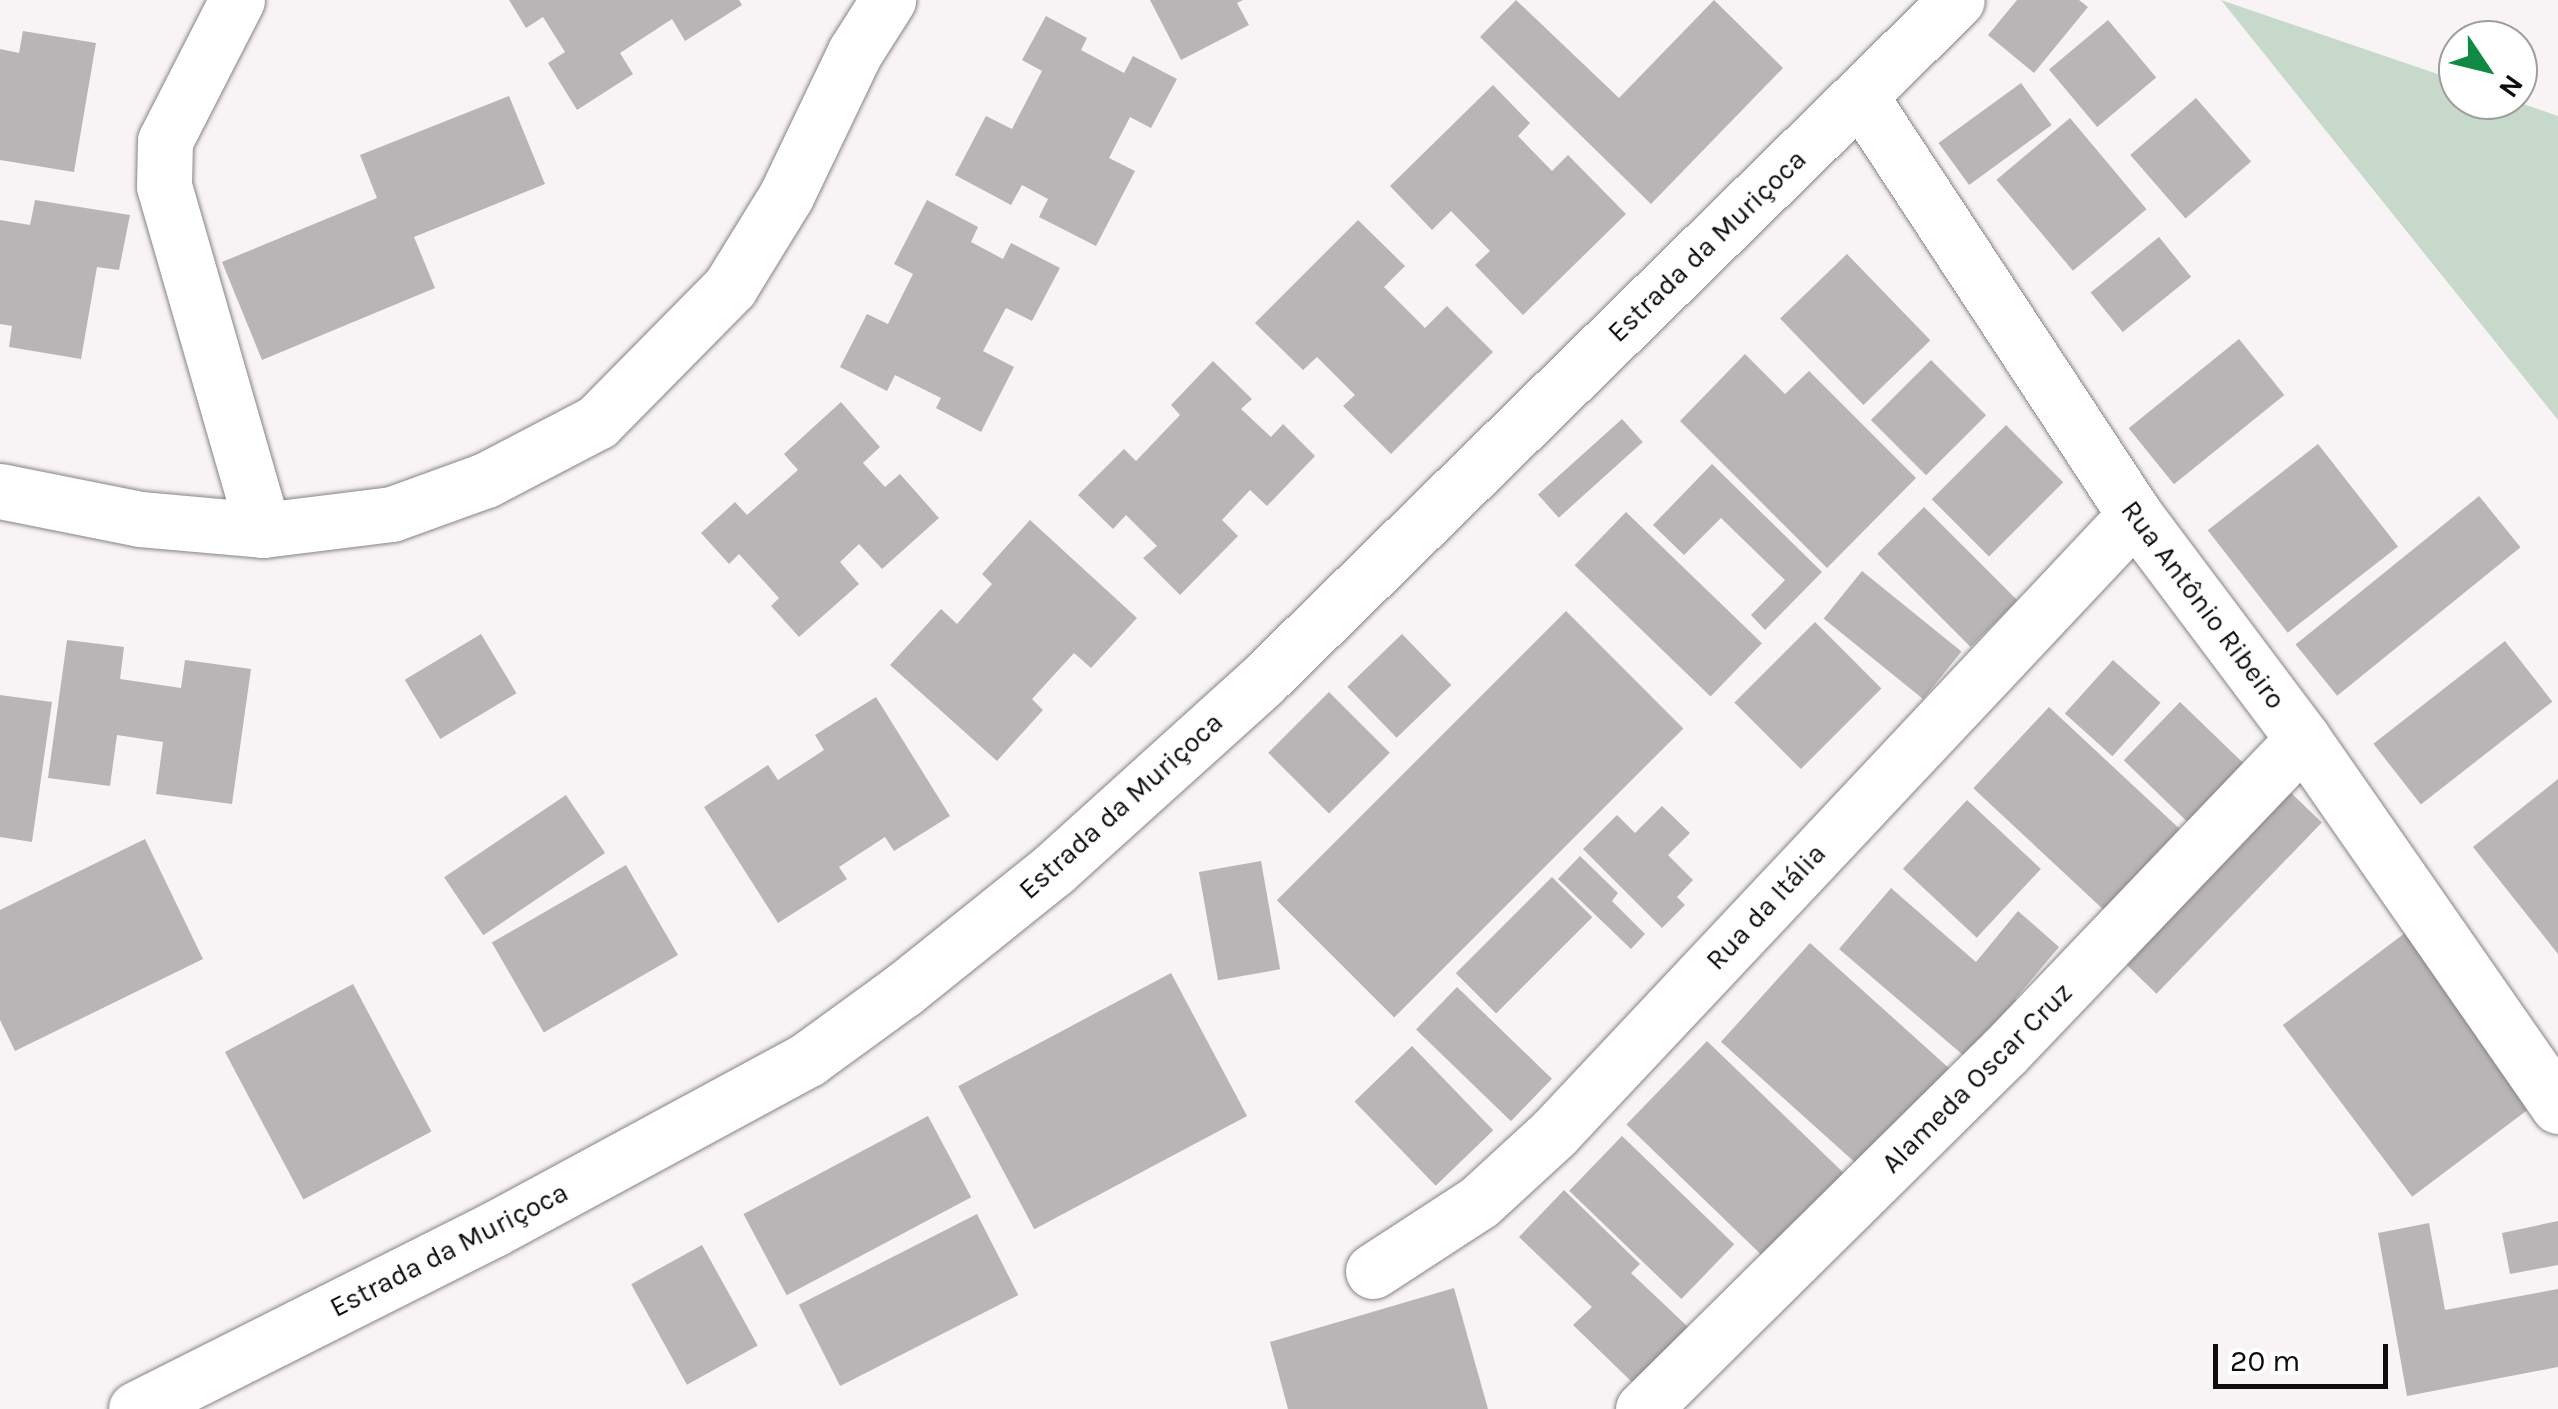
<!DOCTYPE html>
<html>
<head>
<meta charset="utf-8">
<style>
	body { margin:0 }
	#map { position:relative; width:2558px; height:1409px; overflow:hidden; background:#f8f4f5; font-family:Karla,sans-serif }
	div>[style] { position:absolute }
	.green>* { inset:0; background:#c7d9ca }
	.building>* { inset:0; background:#b9b5b6; transform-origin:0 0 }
	.roads { filter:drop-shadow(0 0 2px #878384) drop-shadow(0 0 2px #878384) }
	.street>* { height:55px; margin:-27.5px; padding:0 27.5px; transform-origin:27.5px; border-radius:27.5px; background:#fff }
	.secondary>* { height:55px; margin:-27.5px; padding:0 27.5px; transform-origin:27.5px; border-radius:27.5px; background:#fff }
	span { translate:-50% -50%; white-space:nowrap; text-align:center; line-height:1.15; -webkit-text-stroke:8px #fff; paint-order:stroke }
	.street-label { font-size:28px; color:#0e0d0d }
	.north { position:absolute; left:2438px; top:20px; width:100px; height:100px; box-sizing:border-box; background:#fff; border:2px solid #9f9e9e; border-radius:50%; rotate:125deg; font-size:28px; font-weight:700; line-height:40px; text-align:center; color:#0e0d0d }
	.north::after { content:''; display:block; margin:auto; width:35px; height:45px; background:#108943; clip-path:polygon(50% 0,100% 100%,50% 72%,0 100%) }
	.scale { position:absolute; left:2213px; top:1344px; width:175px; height:45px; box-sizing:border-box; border:5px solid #0e0d0d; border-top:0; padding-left:12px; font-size:30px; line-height:35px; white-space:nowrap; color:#0e0d0d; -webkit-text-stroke:8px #fff; paint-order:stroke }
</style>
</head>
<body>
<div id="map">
	<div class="green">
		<i style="clip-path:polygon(2221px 0,2458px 81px,2458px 100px,2512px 100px,2558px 116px,2558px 420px)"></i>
	</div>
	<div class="building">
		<i style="clip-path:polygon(509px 0,739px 0,742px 5px,685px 41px,672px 19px,620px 53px,633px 74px,577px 110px,548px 63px,565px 52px,543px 17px,526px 28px)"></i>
		<i style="clip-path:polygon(1150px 0,1243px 0,1237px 3px,1249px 25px,1181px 60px)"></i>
		<i style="clip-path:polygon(1516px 0,1619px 98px,1714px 0,1783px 68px,1651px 204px,1480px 37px)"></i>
		<i style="clip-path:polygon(2017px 0,2079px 0,2088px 7px,2034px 73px,1988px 35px)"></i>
		<i style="clip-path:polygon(1046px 16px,1087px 38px,1081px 50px,1124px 73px,1133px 56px,1177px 79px,1151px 128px,1130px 117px,1109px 158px,1135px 171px,1096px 246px,1039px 217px,1048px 199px,1022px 185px,1011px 205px,955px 175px,986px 116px,1012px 129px,1042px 71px,1022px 60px)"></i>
		<i style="left:2108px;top:20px;width:75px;height:77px;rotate:50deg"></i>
		<i style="clip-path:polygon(23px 31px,96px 43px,74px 172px,0 160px,0 49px,19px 53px)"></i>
		<i style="left:2021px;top:83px;width:52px;height:102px;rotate:54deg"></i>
		<i style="clip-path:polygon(1493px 85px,1530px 123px,1518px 136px,1552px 171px,1568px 155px,1626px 214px,1523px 315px,1475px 265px,1490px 251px,1451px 211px,1432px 230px,1390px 186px)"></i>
		<i style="clip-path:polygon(509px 96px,545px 184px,414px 237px,435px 288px,262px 360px,222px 262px,377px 198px,360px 155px)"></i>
		<i style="left:2196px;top:98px;width:84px;height:87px;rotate:49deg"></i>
		<i style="left:2070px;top:118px;width:119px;height:96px;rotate:50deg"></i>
		<i style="clip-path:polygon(35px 200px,130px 215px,119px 270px,97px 267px,81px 359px,9px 347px,12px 326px,0 324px,0 220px,30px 225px)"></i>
		<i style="clip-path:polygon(927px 200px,978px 227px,971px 242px,1003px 259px,1011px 243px,1060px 268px,1032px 321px,1006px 308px,983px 351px,1014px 367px,981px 432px,936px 408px,941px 398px,895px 375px,887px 391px,840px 367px,867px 314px,888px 324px,913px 274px,894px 264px)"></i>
		<i style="clip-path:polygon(1358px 220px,1405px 266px,1384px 287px,1425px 328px,1447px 306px,1493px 352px,1391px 454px,1343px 406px,1355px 395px,1317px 357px,1303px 370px,1255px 323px)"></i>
		<i style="left:2159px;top:237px;width:51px;height:88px;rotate:51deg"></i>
		<i style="left:1847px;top:254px;width:120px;height:93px;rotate:46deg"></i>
		<i style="left:2239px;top:339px;width:72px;height:142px;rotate:51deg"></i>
		<i style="clip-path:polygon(1745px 354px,1785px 394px,1809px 371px,1916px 478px,1827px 568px,1680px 421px)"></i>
		<i style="left:1931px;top:360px;width:78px;height:85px;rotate:45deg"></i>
		<i style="clip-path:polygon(1213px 361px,1252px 399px,1241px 409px,1271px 437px,1283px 424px,1315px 456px,1267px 506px,1250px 490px,1222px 520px,1238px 536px,1180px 595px,1143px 558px,1157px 546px,1126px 515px,1113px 529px,1078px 495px,1124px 449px,1136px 461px,1180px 415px,1171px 405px)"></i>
		<i style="clip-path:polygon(841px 402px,880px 447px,863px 463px,885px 487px,900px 474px,939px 518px,882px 569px,859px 544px,840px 562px,859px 584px,799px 637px,771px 606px,779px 598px,739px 554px,729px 564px,701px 533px,735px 502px,747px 515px,798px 470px,784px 454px)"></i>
		<i style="left:1622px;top:419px;width:31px;height:113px;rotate:48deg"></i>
		<i style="left:2006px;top:425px;width:81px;height:105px;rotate:45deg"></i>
		<i style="left:2318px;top:444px;width:130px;height:140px;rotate:52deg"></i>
		<i style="clip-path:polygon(1712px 464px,1822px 572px,1765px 630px,1751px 615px,1785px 580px,1721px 518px,1684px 555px,1653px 525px)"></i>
		<i style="left:2479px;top:496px;width:66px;height:236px;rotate:51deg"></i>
		<i style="left:1924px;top:507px;width:132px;height:66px;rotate:45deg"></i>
		<i style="left:1626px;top:512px;width:189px;height:74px;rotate:44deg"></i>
		<i style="clip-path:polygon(1030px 520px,1137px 618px,1091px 668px,1074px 653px,1032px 699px,1043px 710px,997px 761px,890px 665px,941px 609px,957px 624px,992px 584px,982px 574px)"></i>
		<i style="left:1862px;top:571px;width:128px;height:61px;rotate:39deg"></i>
		<i style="left:1566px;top:611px;width:166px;height:409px;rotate:45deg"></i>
		<i style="left:1815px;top:622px;width:94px;height:114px;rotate:45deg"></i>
		<i style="left:481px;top:634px;width:69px;height:89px;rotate:59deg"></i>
		<i style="left:1402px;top:634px;width:71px;height:76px;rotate:46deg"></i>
		<i style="clip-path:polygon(67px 640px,124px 647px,120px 679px,181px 688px,185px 660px,251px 669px,232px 804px,156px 794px,163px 742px,117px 735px,110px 786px,48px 778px)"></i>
		<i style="left:2505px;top:641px;width:77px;height:167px;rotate:52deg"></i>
		<i style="left:2113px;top:660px;width:64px;height:72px;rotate:42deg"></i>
		<i style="left:1329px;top:692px;width:86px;height:86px;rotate:45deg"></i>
		<i style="clip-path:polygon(0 695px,52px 702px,32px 842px,0 837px)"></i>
		<i style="clip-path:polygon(876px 697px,950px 816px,894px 851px,885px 837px,839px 867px,847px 879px,778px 923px,704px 807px,768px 765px,778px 780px,824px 750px,815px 735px)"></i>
		<i style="left:2180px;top:702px;width:92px;height:81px;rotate:44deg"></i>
		<i style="left:2049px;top:707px;width:195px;height:111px;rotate:43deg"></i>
		<i style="clip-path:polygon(2558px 779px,2558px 954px,2473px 847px)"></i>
		<i style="left:2283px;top:785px;width:54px;height:238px;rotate:44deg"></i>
		<i style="left:566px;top:795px;width:70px;height:147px;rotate:56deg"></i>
		<i style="left:1967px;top:800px;width:101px;height:94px;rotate:43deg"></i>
		<i style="clip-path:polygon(1662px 806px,1690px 833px,1668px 855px,1693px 880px,1677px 897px,1685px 905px,1662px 928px,1583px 849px,1617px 815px,1635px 833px)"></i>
		<i style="clip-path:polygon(145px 839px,203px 959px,15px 1051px,0 1020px,0 910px)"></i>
		<i style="clip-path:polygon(1580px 856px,1618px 893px,1612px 901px,1645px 934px,1631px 949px,1558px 879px)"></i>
		<i style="left:1261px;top:861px;width:110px;height:63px;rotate:80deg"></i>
		<i style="left:626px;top:865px;width:104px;height:155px;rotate:60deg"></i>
		<i style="left:1552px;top:877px;width:57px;height:136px;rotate:45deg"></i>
		<i style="clip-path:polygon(1891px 888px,1976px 962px,2018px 911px,2059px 947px,2015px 999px,2026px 1009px,1977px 1067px,1839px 949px)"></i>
		<i style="left:2405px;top:933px;width:215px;height:153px;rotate:53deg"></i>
		<i style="left:1810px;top:943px;width:195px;height:133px;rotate:42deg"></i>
		<i style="left:1171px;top:973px;width:162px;height:241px;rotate:62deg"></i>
		<i style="left:353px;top:984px;width:167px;height:145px;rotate:62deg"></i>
		<i style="left:1457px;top:987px;width:132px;height:59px;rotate:44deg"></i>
		<i style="left:1707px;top:1041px;width:199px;height:116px;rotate:44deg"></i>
		<i style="left:1412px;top:1046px;width:117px;height:80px;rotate:46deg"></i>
		<i style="left:928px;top:1116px;width:92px;height:209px;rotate:62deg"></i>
		<i style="left:1622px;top:1136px;width:156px;height:76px;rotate:44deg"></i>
		<i style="clip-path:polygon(1564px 1190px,1640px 1264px,1631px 1273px,1688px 1327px,1634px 1384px,1573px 1325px,1592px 1307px,1519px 1237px)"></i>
		<i style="left:977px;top:1214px;width:91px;height:200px;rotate:63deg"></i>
		<i style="clip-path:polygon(2558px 1221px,2558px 1265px,2510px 1274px,2502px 1233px)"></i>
		<i style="clip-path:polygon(2429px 1223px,2445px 1310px,2558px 1289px,2558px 1367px,2407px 1396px,2378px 1233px)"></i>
		<i style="left:702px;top:1245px;width:115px;height:81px;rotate:61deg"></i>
		<i style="clip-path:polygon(1454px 1288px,1488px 1409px,1288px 1409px,1270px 1342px)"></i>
	</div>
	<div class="roads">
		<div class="street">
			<i style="left:237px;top:0;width:158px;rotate:117.1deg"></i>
			<i style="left:165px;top:141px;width:45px;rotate:91.3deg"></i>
			<i style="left:164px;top:186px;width:358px;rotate:73.9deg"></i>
			<i style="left:1860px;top:96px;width:501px;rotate:56.72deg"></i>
			<i style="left:2135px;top:515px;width:280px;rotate:53.1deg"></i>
			<i style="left:2303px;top:739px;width:447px;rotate:55.2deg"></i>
			<i style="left:0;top:491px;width:143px;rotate:11.3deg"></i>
			<i style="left:140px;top:519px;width:123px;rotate:5.1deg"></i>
			<i style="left:263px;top:530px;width:130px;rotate:-7.1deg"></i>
			<i style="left:392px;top:514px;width:100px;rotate:-19.9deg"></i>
			<i style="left:486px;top:480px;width:125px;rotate:-27.6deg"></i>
			<i style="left:597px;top:422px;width:190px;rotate:-45.4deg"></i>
			<i style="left:730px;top:287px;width:107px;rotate:-58.4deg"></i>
			<i style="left:786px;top:196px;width:160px;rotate:-64.4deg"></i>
			<i style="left:855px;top:52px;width:62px;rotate:-57.6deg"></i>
			<i style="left:1373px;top:1271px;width:126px;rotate:-33.1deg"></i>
			<i style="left:1479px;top:1202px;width:102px;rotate:-42.6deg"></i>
			<i style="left:1554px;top:1133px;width:848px;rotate:-46.77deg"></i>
			<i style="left:1643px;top:1409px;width:509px;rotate:-44.68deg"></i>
			<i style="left:2005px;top:1051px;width:431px;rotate:-46.3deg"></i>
		</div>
		<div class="secondary">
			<i style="left:136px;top:1409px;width:401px;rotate:-26.7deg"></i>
			<i style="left:494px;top:1229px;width:357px;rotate:-28.4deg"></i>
			<i style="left:808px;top:1059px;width:117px;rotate:-36deg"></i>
			<i style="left:903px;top:990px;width:193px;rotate:-38.7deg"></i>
			<i style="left:1054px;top:869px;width:279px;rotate:-42.1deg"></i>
			<i style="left:1261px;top:682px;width:974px;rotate:-44.42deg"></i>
		</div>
	</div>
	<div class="street-label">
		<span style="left:1707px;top:246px;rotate:-44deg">Estrada da Muriçoca</span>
		<span style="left:2203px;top:605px;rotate:53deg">Rua Antônio Ribeiro</span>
		<span style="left:1121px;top:806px;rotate:-42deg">Estrada da Muriçoca</span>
		<span style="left:1766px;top:907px;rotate:-47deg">Rua da Itália</span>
		<span style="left:1977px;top:1078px;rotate:-45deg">Alameda Oscar Cruz</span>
		<span style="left:449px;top:1250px;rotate:-27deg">Estrada da Muriçoca</span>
	</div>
	<div class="north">N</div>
	<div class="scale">20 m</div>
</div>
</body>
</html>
